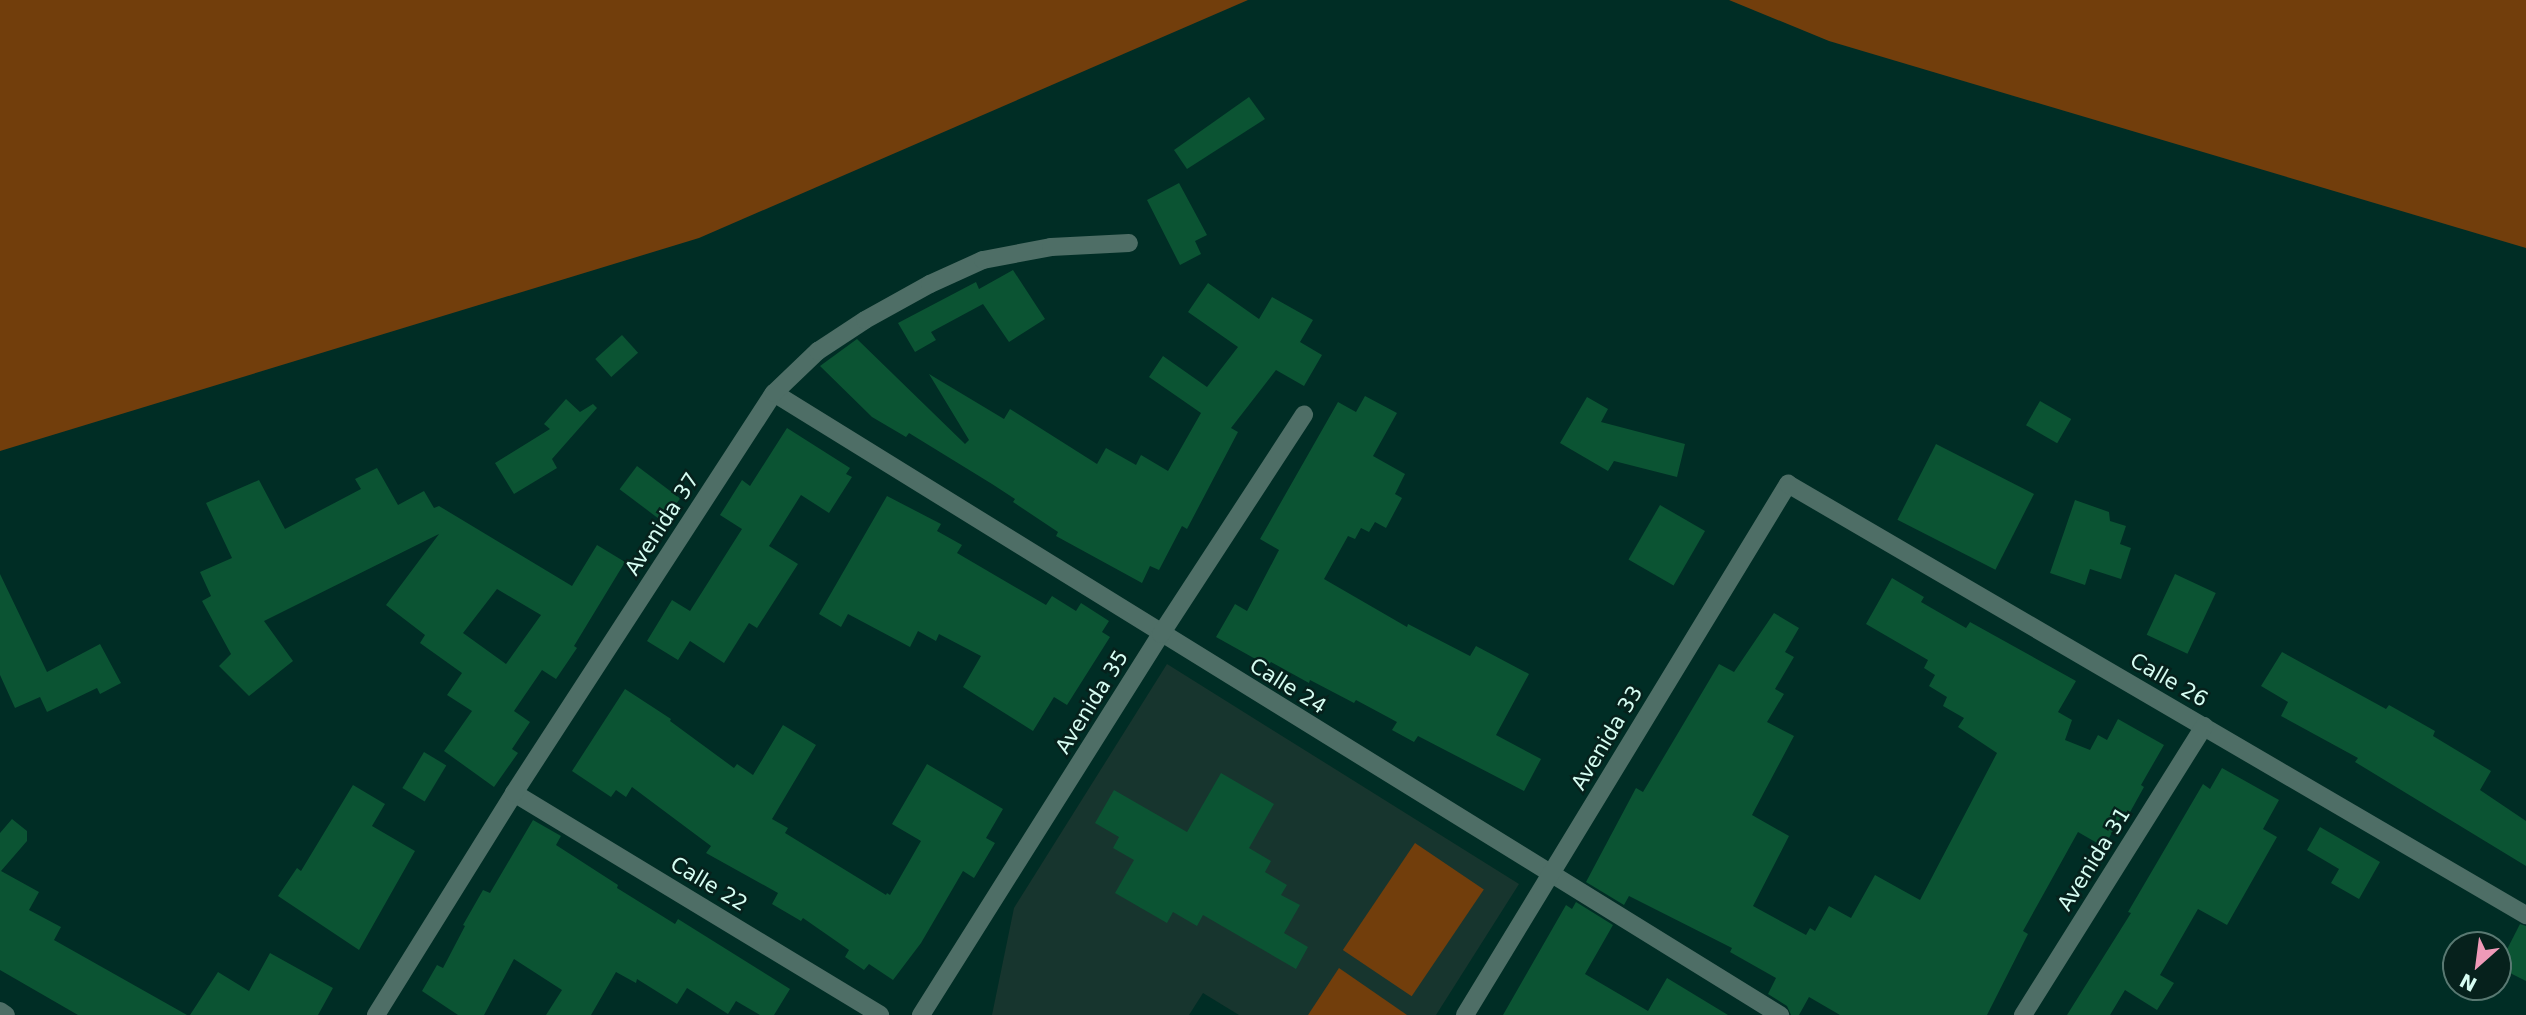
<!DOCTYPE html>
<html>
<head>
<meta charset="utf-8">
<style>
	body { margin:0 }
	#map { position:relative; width:2526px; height:1015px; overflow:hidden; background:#002d25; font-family:"DejaVu Sans",sans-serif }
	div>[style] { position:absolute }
	.built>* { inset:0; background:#17352e }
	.green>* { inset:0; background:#723e0c; transform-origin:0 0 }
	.building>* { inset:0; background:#0b5433; transform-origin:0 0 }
	.street>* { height:18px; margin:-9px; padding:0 9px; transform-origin:9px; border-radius:9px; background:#4e6e66 }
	span { translate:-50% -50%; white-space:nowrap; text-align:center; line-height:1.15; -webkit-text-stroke:5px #06211c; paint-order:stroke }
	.street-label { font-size:21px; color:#d6fdf2 }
	.north { position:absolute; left:2442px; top:931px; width:70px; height:70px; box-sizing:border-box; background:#06211c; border:2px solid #597972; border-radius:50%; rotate:208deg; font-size:19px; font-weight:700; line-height:28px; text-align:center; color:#d6fdf2 }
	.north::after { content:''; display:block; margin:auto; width:24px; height:32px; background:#ef9ab8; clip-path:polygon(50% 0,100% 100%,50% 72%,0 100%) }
</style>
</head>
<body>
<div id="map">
	<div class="built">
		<i style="clip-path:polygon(1167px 664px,1519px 884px,1436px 1015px,1239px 1015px,1203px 993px,1189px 1015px,992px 1015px,1014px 908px)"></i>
	</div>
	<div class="green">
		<i style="clip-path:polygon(0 0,1248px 0,699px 238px,0 451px)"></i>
		<i style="clip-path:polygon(1729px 0,2526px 0,2526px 248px,1829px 41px)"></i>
		<i style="left:1415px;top:843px;width:83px;height:129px;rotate:34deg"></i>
		<i style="clip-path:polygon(1339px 968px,1407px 1015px,1308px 1015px)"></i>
	</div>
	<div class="building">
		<i style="clip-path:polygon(1249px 97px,1265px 119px,1187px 169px,1174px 150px)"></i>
		<i style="clip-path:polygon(1179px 183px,1207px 235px,1195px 241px,1201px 254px,1180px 265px,1147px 200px)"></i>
		<i style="clip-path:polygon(1013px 270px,1045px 319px,1009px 342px,983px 304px,931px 332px,936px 340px,915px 352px,898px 323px,976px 282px,979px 289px)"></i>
		<i style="clip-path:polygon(1208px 283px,1259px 319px,1272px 297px,1313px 320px,1300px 342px,1322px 355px,1304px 386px,1276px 370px,1231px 428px,1238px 432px,1187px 529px,1182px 526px,1159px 570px,1150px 566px,1142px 583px,1056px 536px,1058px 532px,1013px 502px,1015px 499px,992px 484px,909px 433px,906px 437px,872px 417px,820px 366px,857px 339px,965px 444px,969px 440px,929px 374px,1004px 419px,1010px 409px,1097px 464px,1106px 448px,1136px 465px,1141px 455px,1168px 471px,1201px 413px,1149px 377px,1163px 356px,1207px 387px,1238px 347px,1188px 312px)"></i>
		<i style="left:622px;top:335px;width:24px;height:36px;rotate:48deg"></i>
		<i style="clip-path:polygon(1365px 396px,1397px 413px,1373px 456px,1405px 474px,1395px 494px,1402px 498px,1386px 528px,1375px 522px,1369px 532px,1361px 528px,1355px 539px,1348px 536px,1324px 579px,1407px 627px,1408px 624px,1470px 656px,1476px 646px,1529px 674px,1496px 735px,1541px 759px,1524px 791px,1418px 736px,1414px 742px,1392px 730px,1397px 722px,1356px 700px,1354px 703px,1310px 680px,1309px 683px,1271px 662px,1268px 666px,1216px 637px,1235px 604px,1247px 611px,1279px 550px,1260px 539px,1338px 402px,1356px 412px)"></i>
		<i style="clip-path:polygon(1587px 397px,1608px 409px,1601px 422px,1685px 444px,1677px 477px,1614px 461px,1608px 471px,1560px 443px)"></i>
		<i style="clip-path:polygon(566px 399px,580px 412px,593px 404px,597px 408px,552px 459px,557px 468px,514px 494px,495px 463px,550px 429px,544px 424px)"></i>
		<i style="left:2040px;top:401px;width:36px;height:28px;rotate:30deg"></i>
		<i style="clip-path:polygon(787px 428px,850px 468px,846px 474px,852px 477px,829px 513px,801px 495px,769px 546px,798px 564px,757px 628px,749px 623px,724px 663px,690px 641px,678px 660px,647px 641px,672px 600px,690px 611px,742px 529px,720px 515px,742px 480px,750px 486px)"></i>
		<i style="left:1936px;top:444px;width:110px;height:85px;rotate:27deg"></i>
		<i style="left:637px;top:466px;width:54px;height:29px;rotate:37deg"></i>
		<i style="clip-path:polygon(evenodd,377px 468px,398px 505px,424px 491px,434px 508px,439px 506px,572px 586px,597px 545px,625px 562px,574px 646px,577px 648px,556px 679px,542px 670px,514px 711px,530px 722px,512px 749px,518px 753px,494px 787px,444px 751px,472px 711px,447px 695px,462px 673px,420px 643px,425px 635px,386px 605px,439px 534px,264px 621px,293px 661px,249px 696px,219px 666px,231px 654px,202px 601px,211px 596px,200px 572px,232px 558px,206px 503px,259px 480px,285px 529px,361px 489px,355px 479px,377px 468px,497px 589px,541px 615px,506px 664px,463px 633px,497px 589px)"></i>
		<i style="clip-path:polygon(887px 496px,941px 524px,937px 531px,962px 545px,957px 553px,1046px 605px,1052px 596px,1076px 611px,1081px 603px,1109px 621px,1102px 632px,1110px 637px,1067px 705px,1054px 697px,1033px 731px,963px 687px,981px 656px,939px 634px,936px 641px,918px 631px,910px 647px,848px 614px,841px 627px,819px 614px)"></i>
		<i style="clip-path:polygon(2075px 500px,2109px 512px,2110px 521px,2126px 526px,2120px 544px,2131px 548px,2121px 579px,2090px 569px,2085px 585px,2050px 573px)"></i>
		<i style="left:1660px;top:505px;width:52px;height:63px;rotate:30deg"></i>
		<i style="clip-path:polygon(0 574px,47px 672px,100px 644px,121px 683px,100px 694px,97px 688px,47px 712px,40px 697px,15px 708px,0 675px)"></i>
		<i style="left:2175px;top:574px;width:45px;height:67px;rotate:25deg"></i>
		<i style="clip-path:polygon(1892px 578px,1924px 597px,1921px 602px,1966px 628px,1970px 622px,2076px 681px,2058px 712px,2072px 720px,2065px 740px,2090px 750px,2098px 735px,2107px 740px,2118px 719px,2164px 745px,2141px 785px,2144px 787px,2129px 814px,2124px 811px,2104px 847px,2078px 832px,2023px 931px,2028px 934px,1987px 1015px,1840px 1015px,1809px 997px,1799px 1015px,1791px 1015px,1787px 1006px,1768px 994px,1776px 978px,1730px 952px,1732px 948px,1629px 896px,1624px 905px,1586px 882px,1636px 788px,1643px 792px,1719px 664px,1734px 672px,1774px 613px,1799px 628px,1785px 652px,1794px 657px,1775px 689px,1784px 694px,1767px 722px,1794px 736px,1752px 815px,1789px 836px,1753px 906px,1806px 935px,1810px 928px,1815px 931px,1829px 906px,1851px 918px,1875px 875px,1920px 900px,1997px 753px,1958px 727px,1964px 718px,1943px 706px,1947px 697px,1929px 686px,1935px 675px,1924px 668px,1928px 660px,1866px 624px)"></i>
		<i style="clip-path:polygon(2282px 652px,2386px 709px,2389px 705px,2435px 731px,2433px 736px,2491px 771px,2480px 790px,2526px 821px,2526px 866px,2355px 762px,2358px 758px,2281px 716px,2288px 702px,2261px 686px)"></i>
		<i style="clip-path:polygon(625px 689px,671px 719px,670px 721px,734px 768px,737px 764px,753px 775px,783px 725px,816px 745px,772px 819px,788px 828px,785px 833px,886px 895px,887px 893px,890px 895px,921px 841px,892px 824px,927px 764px,1003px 809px,986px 838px,995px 843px,974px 878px,963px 871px,921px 943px,893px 980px,869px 964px,864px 970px,845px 957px,849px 950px,803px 918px,801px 921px,772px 904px,778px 893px,706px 853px,711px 846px,632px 787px,626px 797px,616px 790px,611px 797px,572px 771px)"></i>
		<i style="left:424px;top:752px;width:26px;height:42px;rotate:31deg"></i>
		<i style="clip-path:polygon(2222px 768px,2279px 800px,2263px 829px,2277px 837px,2227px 925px,2198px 909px,2160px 975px,2174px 983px,2157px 1010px,2125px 990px,2110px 1015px,2067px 1015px,2131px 913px,2128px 912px,2203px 784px,2210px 789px)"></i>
		<i style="clip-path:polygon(1221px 773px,1274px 804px,1249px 848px,1271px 861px,1265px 872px,1287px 885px,1281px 895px,1300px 905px,1284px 933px,1308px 947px,1296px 969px,1203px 915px,1197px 926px,1173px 912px,1167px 923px,1115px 893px,1134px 860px,1113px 848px,1119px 837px,1095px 823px,1114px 790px,1187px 832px)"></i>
		<i style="clip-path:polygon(353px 785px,385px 804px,372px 826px,415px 851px,359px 950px,278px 896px,297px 868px,301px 871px)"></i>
		<i style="clip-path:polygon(12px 819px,27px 831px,27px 841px,1px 871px,39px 892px,29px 910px,61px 927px,54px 940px,187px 1015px,78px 1015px,0 970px,0 833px)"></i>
		<i style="clip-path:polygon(533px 820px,561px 836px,556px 845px,618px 885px,617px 888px,675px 924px,678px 919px,790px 989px,774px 1015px,760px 1015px,736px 1001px,728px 1014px,687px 988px,677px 1004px,637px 979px,636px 983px,616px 972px,591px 1015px,546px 1015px,562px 990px,514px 959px,484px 1015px,458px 1015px,422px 991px,437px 965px,443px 968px,465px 926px,463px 925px,483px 890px,490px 893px)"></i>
		<i style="clip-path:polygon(2320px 827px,2380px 862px,2359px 899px,2331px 883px,2339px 869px,2307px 850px)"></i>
		<i style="clip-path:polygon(1576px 902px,1613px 925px,1585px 974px,1648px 1011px,1667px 978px,1728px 1015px,1503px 1015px,1566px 905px,1572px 909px)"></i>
		<i style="clip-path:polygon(2520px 924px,2526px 926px,2526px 981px,2498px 967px)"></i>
		<i style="clip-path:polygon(270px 953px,333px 988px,318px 1015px,190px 1015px,218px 972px,249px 991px)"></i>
	</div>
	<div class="street">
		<i style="left:774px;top:393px;width:1183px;rotate:31.73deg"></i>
		<i style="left:514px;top:793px;width:428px;rotate:31.2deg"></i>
		<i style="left:0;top:1011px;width:7px;rotate:34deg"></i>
		<i style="left:376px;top:1015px;width:261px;rotate:-58.1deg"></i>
		<i style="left:514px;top:793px;width:477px;rotate:-57deg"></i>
		<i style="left:774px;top:393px;width:61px;rotate:-43.7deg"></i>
		<i style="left:818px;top:351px;width:56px;rotate:-33.4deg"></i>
		<i style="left:865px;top:320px;width:74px;rotate:-29deg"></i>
		<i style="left:930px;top:284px;width:58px;rotate:-24.4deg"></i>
		<i style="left:983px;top:260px;width:69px;rotate:-10.8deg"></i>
		<i style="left:1051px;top:247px;width:78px;rotate:-2.9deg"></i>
		<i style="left:921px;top:1015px;width:450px;rotate:-57.8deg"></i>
		<i style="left:1161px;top:634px;width:262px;rotate:-56.9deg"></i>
		<i style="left:1465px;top:1015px;width:622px;rotate:-58.69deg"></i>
		<i style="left:1788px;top:484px;width:855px;rotate:30.29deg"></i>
		<i style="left:2023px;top:1015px;width:341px;rotate:-57.9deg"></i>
	</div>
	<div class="street-label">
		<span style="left:662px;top:524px;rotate:-57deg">Avenida 37</span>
		<span style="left:2169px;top:680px;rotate:30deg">Calle 26</span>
		<span style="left:1288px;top:686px;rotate:32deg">Calle 24</span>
		<span style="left:1092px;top:702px;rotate:-58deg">Avenida 35</span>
		<span style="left:1607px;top:738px;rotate:-59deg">Avenida 33</span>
		<span style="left:2094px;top:859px;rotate:-58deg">Avenida 31</span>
		<span style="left:709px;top:884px;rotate:31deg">Calle 22</span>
	</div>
	<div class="north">N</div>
</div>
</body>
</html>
